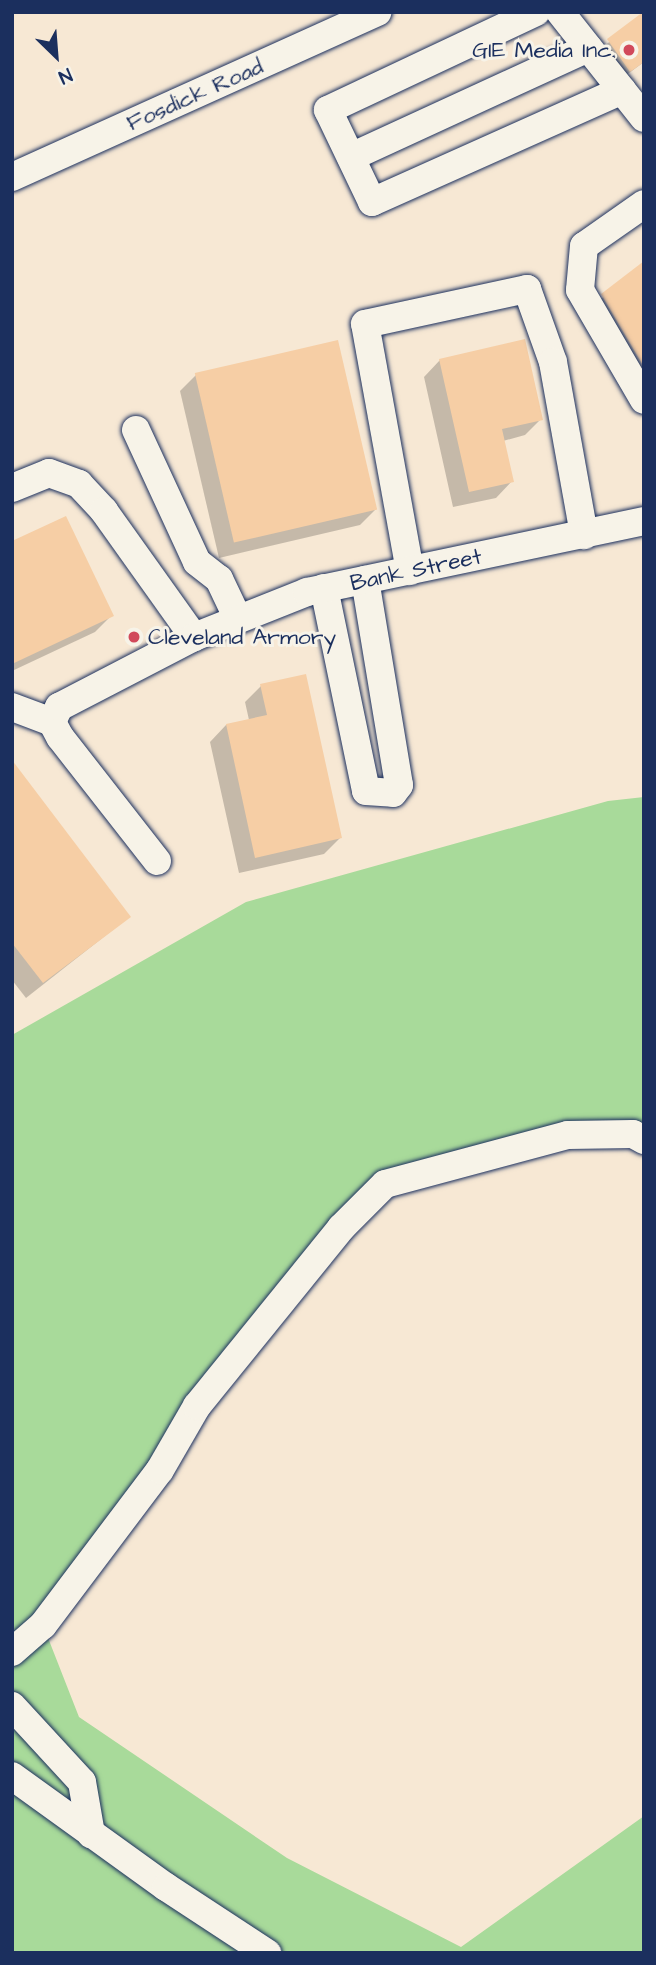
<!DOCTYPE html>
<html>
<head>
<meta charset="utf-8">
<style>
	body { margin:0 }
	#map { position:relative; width:656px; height:1965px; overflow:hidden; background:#f7e8d4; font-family:"Architects Daughter",sans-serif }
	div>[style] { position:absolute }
	.green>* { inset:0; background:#a8da9a }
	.shadow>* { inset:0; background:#0003 }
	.building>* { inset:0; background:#f6cea5; transform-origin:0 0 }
	.roads { filter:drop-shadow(0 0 2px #1b2f5e) drop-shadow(0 0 2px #1b2f5e) }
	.minor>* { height:28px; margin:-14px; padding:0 14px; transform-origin:14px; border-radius:14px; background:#f7f3e8 }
	.dots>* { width:19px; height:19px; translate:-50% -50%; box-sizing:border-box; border:4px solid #f7f3e8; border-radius:50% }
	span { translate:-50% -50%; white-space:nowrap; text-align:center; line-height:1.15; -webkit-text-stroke:6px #f7f3e8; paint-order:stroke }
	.poi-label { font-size:23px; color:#1b2f5e }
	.right { translate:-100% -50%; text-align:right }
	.left { translate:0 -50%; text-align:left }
	.street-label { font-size:23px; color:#1b2f5e }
	.frame { position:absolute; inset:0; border:14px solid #1b2f5e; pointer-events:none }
	.north { position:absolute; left:21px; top:21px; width:70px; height:70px; -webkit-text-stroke:5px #f7f3e8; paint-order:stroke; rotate:155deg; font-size:19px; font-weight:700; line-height:28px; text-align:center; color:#1b2f5e }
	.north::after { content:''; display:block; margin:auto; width:24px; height:32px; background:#1b2f5e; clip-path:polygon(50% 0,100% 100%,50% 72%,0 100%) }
</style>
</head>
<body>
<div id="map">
	<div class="green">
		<i style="clip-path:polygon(644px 797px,644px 1140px,633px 1134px,385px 1184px,43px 1625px,79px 1717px,287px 1858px,461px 1947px,644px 1816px,644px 1953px,12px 1953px,12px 1035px,246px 902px,608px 801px)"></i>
	</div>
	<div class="shadow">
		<i style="clip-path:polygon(644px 16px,644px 62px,621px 79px,600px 49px)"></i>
		<i style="clip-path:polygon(644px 264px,644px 398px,586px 311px)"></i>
		<i style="clip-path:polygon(440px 360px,541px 419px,525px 435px,503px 441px,512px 481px,496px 498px,453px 507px,424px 377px)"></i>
		<i style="clip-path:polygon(196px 375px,376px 509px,360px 525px,219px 558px,180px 391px)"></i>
		<i style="clip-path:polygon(12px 543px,111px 616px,95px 632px,12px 671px)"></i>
		<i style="clip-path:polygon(261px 686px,340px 838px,324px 854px,239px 873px,210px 742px,226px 725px,249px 720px,245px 702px)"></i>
		<i style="clip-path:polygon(12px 763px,129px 917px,26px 998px,12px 980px)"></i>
	</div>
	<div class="building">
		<i style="clip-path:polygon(643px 12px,644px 62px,630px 72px,607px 39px)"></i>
		<i style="clip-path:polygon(644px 261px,644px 367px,601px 294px)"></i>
		<i style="clip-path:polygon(525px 339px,543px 420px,502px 429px,514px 482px,469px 492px,439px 359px)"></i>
		<i style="left:338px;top:340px;width:174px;height:147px;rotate:77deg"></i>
		<i style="clip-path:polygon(66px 516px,114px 616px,12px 664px,12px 541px)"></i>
		<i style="clip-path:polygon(306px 674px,342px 838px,255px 858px,226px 724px,267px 715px,260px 684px)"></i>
		<i style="clip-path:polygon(12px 760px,131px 917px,43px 983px,12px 943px)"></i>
	</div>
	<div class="roads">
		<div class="minor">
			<i style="left:536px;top:12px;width:230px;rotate:154.8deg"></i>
			<i style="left:328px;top:110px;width:102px;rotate:64.4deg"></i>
			<i style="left:372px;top:202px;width:274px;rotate:-24.1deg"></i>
			<i style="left:560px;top:12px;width:135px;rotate:51.6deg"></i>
			<i style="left:351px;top:157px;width:261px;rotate:-24.7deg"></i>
			<i style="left:12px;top:177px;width:401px;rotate:-24.3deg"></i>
			<i style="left:644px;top:204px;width:73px;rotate:145deg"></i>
			<i style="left:584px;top:246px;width:44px;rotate:95.2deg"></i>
			<i style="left:580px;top:290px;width:127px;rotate:59.8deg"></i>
			<i style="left:136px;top:430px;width:145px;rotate:65.2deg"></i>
			<i style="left:197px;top:562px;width:28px;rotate:38deg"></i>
			<i style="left:219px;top:579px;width:44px;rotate:64.6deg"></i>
			<i style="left:12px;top:488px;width:40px;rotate:-22deg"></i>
			<i style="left:49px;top:473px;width:32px;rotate:20deg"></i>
			<i style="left:79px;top:484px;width:37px;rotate:47deg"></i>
			<i style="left:104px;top:511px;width:155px;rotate:54.5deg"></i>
			<i style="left:410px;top:571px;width:251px;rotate:-100.3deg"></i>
			<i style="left:365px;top:324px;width:166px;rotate:-12.2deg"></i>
			<i style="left:527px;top:289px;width:77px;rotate:70.4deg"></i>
			<i style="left:553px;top:362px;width:176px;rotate:79.8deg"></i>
			<i style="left:324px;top:588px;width:207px;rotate:78.3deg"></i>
			<i style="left:366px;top:791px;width:27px;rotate:4deg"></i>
			<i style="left:393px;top:793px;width:10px;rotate:-53deg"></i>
			<i style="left:399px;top:785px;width:208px;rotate:-99.4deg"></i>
			<i style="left:12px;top:707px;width:43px;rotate:20.6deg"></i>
			<i style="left:157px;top:861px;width:157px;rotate:-128deg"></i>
			<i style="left:60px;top:737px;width:17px;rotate:-118deg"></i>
			<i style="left:52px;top:722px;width:17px;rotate:-65deg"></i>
			<i style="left:59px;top:707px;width:152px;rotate:-27.4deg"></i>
			<i style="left:194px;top:637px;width:122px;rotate:-21.7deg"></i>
			<i style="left:307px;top:592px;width:344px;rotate:-11.9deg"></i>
			<i style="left:12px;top:1652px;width:41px;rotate:-41.1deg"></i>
			<i style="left:43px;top:1625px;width:194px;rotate:-53deg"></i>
			<i style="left:160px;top:1470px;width:74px;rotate:-60deg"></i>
			<i style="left:197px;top:1406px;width:229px;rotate:-51deg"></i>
			<i style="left:341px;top:1228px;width:62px;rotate:-45deg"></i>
			<i style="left:385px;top:1184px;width:189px;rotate:-15deg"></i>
			<i style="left:568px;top:1135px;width:65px;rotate:-0.9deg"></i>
			<i style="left:633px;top:1134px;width:13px;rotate:29deg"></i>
			<i style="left:12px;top:1706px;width:103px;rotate:47.4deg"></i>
			<i style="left:82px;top:1782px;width:53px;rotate:80.2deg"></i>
			<i style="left:12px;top:1776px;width:190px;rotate:35.8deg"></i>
			<i style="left:166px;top:1887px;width:121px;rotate:33.2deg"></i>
		</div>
	</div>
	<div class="dots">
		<i style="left:629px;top:50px;background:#d1495b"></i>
		<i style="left:134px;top:637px;background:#d1495b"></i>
	</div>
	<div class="poi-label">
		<span class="right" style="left:615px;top:50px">GIE Media Inc.</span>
		<span class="left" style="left:148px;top:637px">Cleveland Armory</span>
	</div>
	<div class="street-label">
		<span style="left:195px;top:95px;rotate:-24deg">Fosdick Road</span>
		<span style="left:416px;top:570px;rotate:-12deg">Bank Street</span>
	</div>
	<div class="frame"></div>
	<div class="north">N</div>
</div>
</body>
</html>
